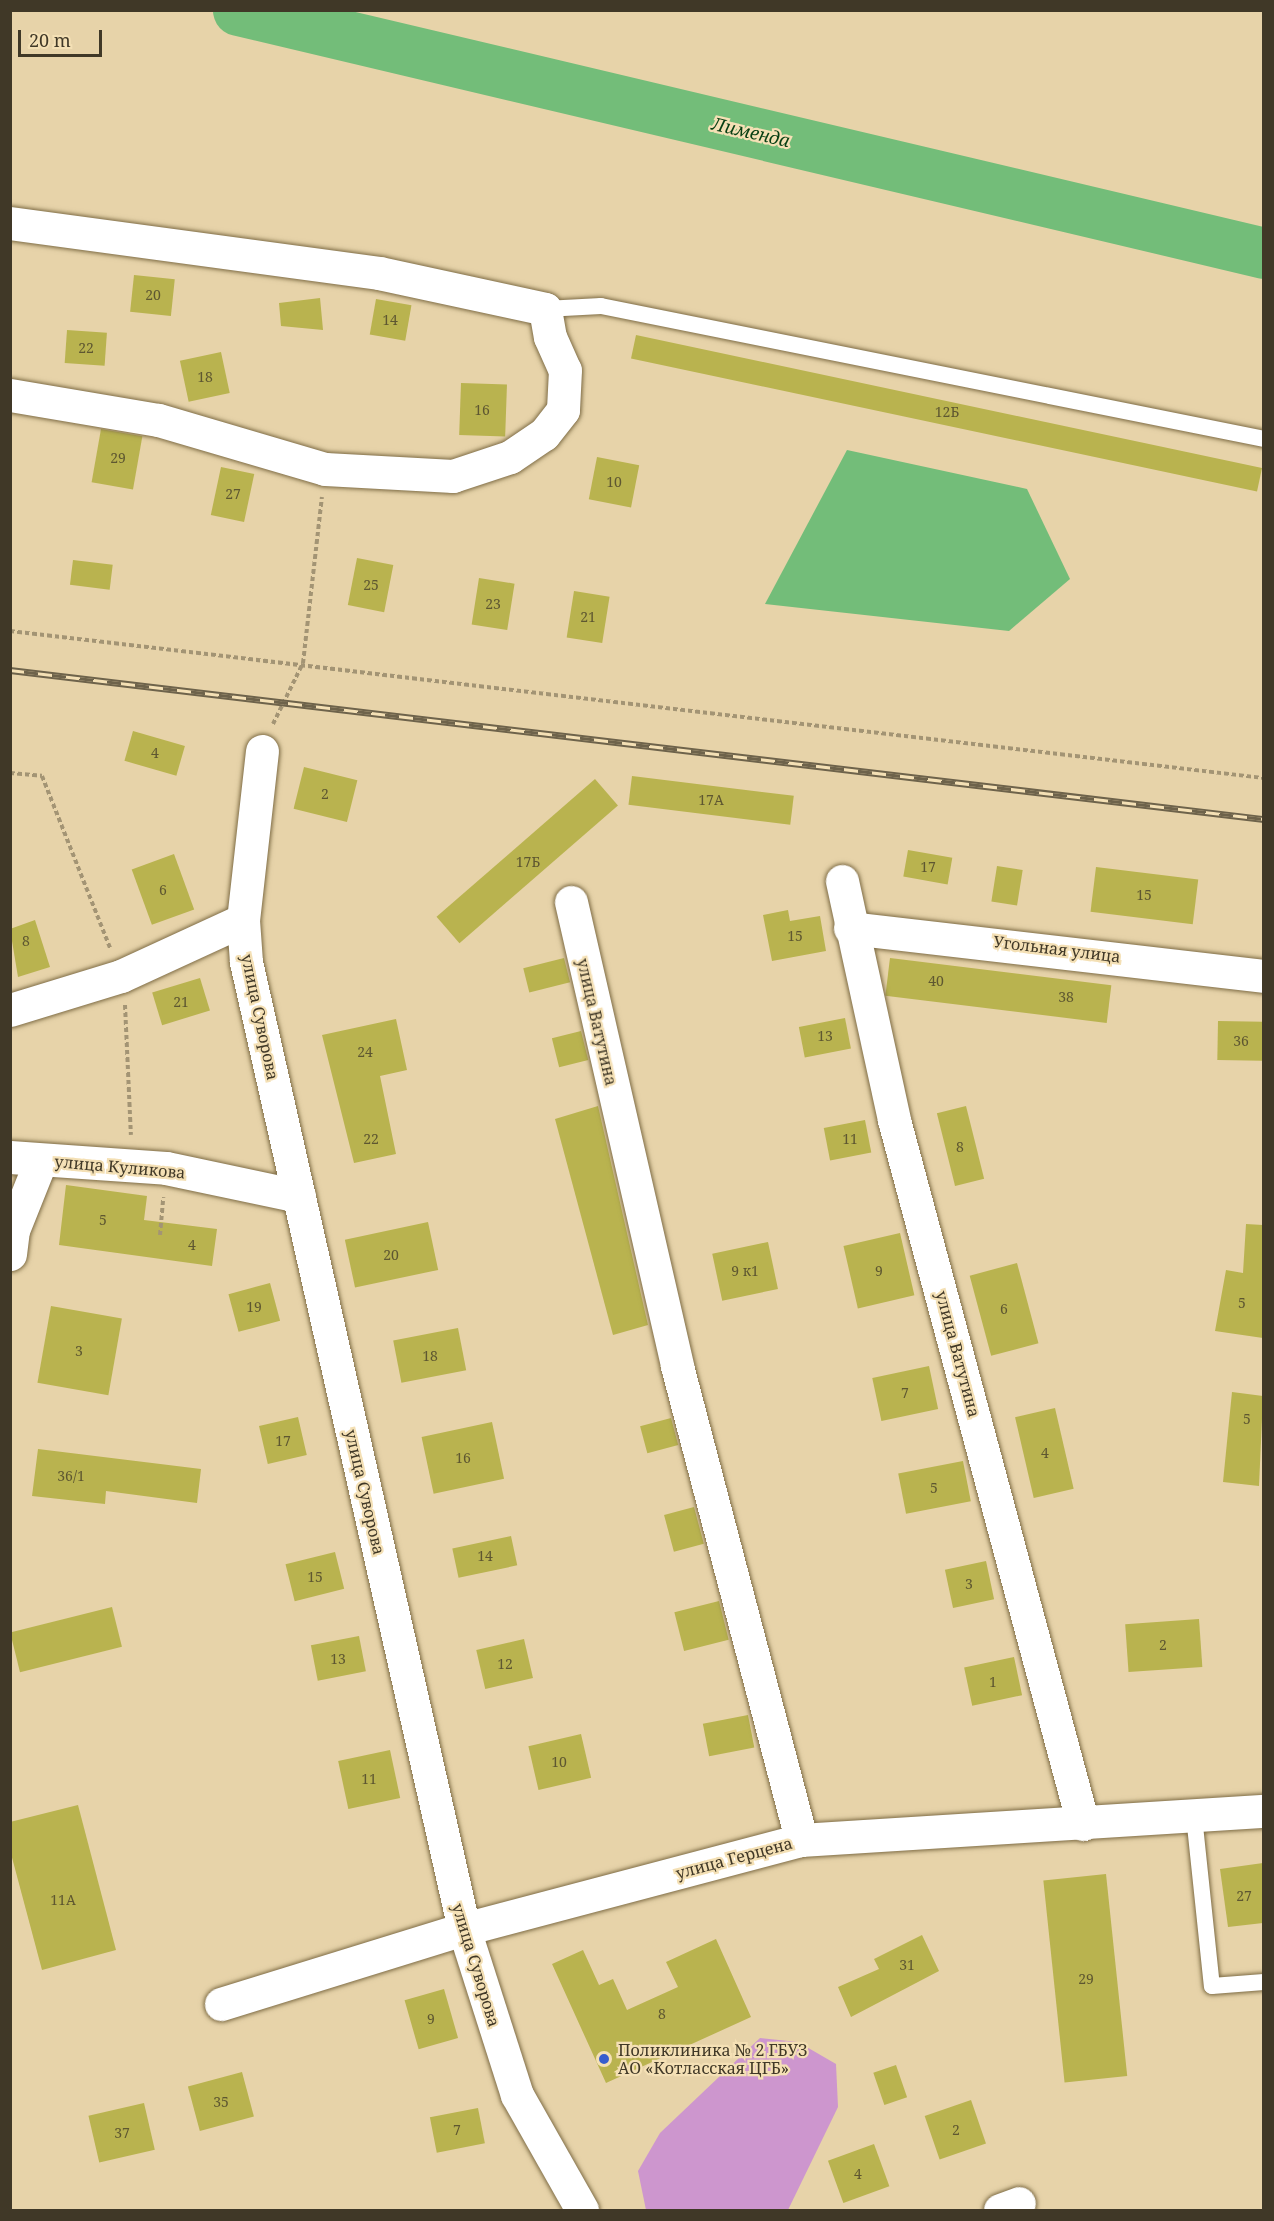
<!DOCTYPE html>
<html>
<head>
<meta charset="utf-8">
<style>
	body { margin:0 }
	#map { position:relative; width:1274px; height:2221px; overflow:hidden; background:#e7d3a9; font-family:"Noto Serif",serif }
	div>[style] { position:absolute }
	.green>* { inset:0; background:#cd96ce }
	.water>* { inset:0; background:#73bd79 }
	.river>* { height:51px; margin:-25.5px; padding:0 25.5px; transform-origin:25.5px; border-radius:25.5px; background:#73bd79 }
	.building>* { inset:0; background:#b9b34f; transform-origin:0 0 }
	.path>* { height:4px; margin-top:-2px; transform-origin:0; background:repeating-linear-gradient(90deg,#a39474 0 4.5px,transparent 0 7.5px) }
	.roads { filter:drop-shadow(0 0 2px #7f6d46) drop-shadow(0 0 2px #7f6d46) }
	.lane>* { height:16px; margin:-8px; padding:0 8px; transform-origin:8px; border-radius:8px; background:#fff }
	.street>* { height:33px; margin:-16.5px; padding:0 16.5px; transform-origin:16.5px; border-radius:16.5px; background:#fff }
	.rail>* { height:7px; margin-top:-3.5px; transform-origin:0; background:repeating-linear-gradient(90deg,#f4e0b5 0 14px,#6e634b 0 28px); box-sizing:border-box; border-block:2px solid #6e634b }
	.dots>* { width:16px; height:16px; translate:-50% -50%; box-sizing:border-box; border:3px solid #f4e0b5; border-radius:50% }
	span { translate:-50% -50%; white-space:nowrap; text-align:center; line-height:1.15; -webkit-text-stroke:4.5px #f4e0b5; paint-order:stroke }
	.number-label { font-size:14px; color:#5e5731 }
	.number-label span { -webkit-text-stroke-width:0 }
	.street-label { font-size:16px; color:#403827 }
	.poi-label { font-size:16px; color:#403827 }
	.left { translate:0 -50%; text-align:left }
	.water-label { font-size:18px; color:#073f13; font-style:italic }
	.frame { position:absolute; inset:0; border:12px solid #403827; pointer-events:none }
	.scale { position:absolute; left:18px; top:30px; width:84px; height:27px; box-sizing:border-box; border:3px solid #403827; border-top:0; padding-left:8px; font-size:18px; line-height:21px; white-space:nowrap; color:#403827; -webkit-text-stroke:4px #f4e0b5; paint-order:stroke }
</style>
</head>
<body>
<div id="map">
	<div class="green">
		<i style="clip-path:polygon(760px 2038px,798px 2042px,836px 2064px,838px 2107px,788px 2210px,646px 2210px,638px 2171px,660px 2133px)"></i>
	</div>
	<div class="water">
		<i style="clip-path:polygon(847px 450px,1027px 489px,1070px 579px,1009px 631px,765px 604px)"></i>
	</div>
	<div class="river">
		<i style="left:238px;top:10px;width:1054px;rotate:13.32deg"></i>
	</div>
	<div class="building">
		<i style="left:134px;top:275px;width:41px;height:37px;rotate:6deg"></i>
		<i style="clip-path:polygon(320px 298px,323px 330px,281px 326px,279px 303px)"></i>
		<i style="left:376px;top:299px;width:36px;height:36px;rotate:10deg"></i>
		<i style="left:67px;top:330px;width:40px;height:33px;rotate:4deg"></i>
		<i style="left:636px;top:335px;width:640px;height:24px;rotate:12deg"></i>
		<i style="left:221px;top:352px;width:42px;height:42px;rotate:78deg"></i>
		<i style="left:461px;top:383px;width:46px;height:52px;rotate:2deg"></i>
		<i style="left:101px;top:429px;width:42px;height:54px;rotate:10deg"></i>
		<i style="left:597px;top:457px;width:43px;height:43px;rotate:11deg"></i>
		<i style="left:221px;top:467px;width:34px;height:49px;rotate:12deg"></i>
		<i style="left:357px;top:558px;width:37px;height:48px;rotate:11deg"></i>
		<i style="left:73px;top:560px;width:40px;height:25px;rotate:7deg"></i>
		<i style="left:479px;top:578px;width:36px;height:47px;rotate:9deg"></i>
		<i style="left:574px;top:591px;width:36px;height:47px;rotate:9deg"></i>
		<i style="left:133px;top:731px;width:54px;height:31px;rotate:16deg"></i>
		<i style="left:304px;top:767px;width:55px;height:43px;rotate:14deg"></i>
		<i style="left:632px;top:776px;width:163px;height:29px;rotate:7deg"></i>
		<i style="left:595px;top:779px;width:35px;height:210px;rotate:49deg"></i>
		<i style="left:908px;top:850px;width:45px;height:27px;rotate:10deg"></i>
		<i style="left:174px;top:854px;width:59px;height:45px;rotate:70deg"></i>
		<i style="left:997px;top:866px;width:26px;height:36px;rotate:9deg"></i>
		<i style="left:1096px;top:867px;width:103px;height:45px;rotate:7deg"></i>
		<i style="clip-path:polygon(788px 910px,790px 921px,820px 916px,826px 951px,772px 961px,763px 915px)"></i>
		<i style="clip-path:polygon(35px 920px,50px 967px,18px 977px,10px 929px)"></i>
		<i style="left:564px;top:958px;width:25px;height:42px;rotate:76deg"></i>
		<i style="left:890px;top:958px;width:223px;height:38px;rotate:7deg"></i>
		<i style="left:200px;top:978px;width:34px;height:50px;rotate:73deg"></i>
		<i style="left:845px;top:1018px;width:31px;height:47px;rotate:79deg"></i>
		<i style="clip-path:polygon(396px 1019px,407px 1070px,380px 1076px,396px 1154px,354px 1163px,322px 1035px)"></i>
		<i style="left:1218px;top:1021px;width:45px;height:39px;rotate:1deg"></i>
		<i style="left:581px;top:1031px;width:30px;height:30px;rotate:76deg"></i>
		<i style="clip-path:polygon(598px 1106px,648px 1325px,613px 1335px,555px 1119px)"></i>
		<i style="left:966px;top:1106px;width:75px;height:30px;rotate:76deg"></i>
		<i style="left:865px;top:1120px;width:33px;height:42px;rotate:79deg"></i>
		<i style="clip-path:polygon(66px 1185px,147px 1196px,144px 1220px,217px 1229px,212px 1266px,59px 1245px)"></i>
		<i style="left:428px;top:1222px;width:49px;height:85px;rotate:78deg"></i>
		<i style="clip-path:polygon(1246px 1224px,1263px 1225px,1263px 1338px,1215px 1331px,1226px 1270px,1243px 1273px)"></i>
		<i style="left:900px;top:1233px;width:64px;height:58px;rotate:77deg"></i>
		<i style="left:768px;top:1242px;width:48px;height:57px;rotate:78deg"></i>
		<i style="left:1017px;top:1263px;width:83px;height:49px;rotate:75deg"></i>
		<i style="left:270px;top:1283px;width:39px;height:43px;rotate:75deg"></i>
		<i style="left:51px;top:1306px;width:72px;height:78px;rotate:10deg"></i>
		<i style="left:458px;top:1328px;width:43px;height:66px;rotate:79deg"></i>
		<i style="left:929px;top:1366px;width:44px;height:58px;rotate:78deg"></i>
		<i style="clip-path:polygon(1232px 1392px,1263px 1396px,1259px 1486px,1223px 1482px)"></i>
		<i style="left:1055px;top:1408px;width:83px;height:41px;rotate:77deg"></i>
		<i style="left:298px;top:1417px;width:39px;height:40px;rotate:77deg"></i>
		<i style="left:671px;top:1418px;width:28px;height:32px;rotate:75deg"></i>
		<i style="left:492px;top:1422px;width:58px;height:72px;rotate:78deg"></i>
		<i style="clip-path:polygon(38px 1449px,201px 1469px,197px 1503px,106px 1491px,105px 1504px,32px 1496px)"></i>
		<i style="left:963px;top:1461px;width:41px;height:66px;rotate:79deg"></i>
		<i style="left:694px;top:1507px;width:38px;height:31px;rotate:75deg"></i>
		<i style="left:511px;top:1536px;width:30px;height:60px;rotate:78deg"></i>
		<i style="left:335px;top:1552px;width:38px;height:51px;rotate:76deg"></i>
		<i style="left:986px;top:1561px;width:39px;height:42px;rotate:78deg"></i>
		<i style="left:719px;top:1601px;width:40px;height:46px;rotate:76deg"></i>
		<i style="left:112px;top:1607px;width:41px;height:105px;rotate:76deg"></i>
		<i style="left:1199px;top:1619px;width:48px;height:74px;rotate:86deg"></i>
		<i style="left:359px;top:1636px;width:36px;height:49px;rotate:79deg"></i>
		<i style="left:524px;top:1639px;width:40px;height:49px;rotate:77deg"></i>
		<i style="left:1014px;top:1657px;width:39px;height:51px;rotate:78deg"></i>
		<i style="left:748px;top:1715px;width:33px;height:46px;rotate:79deg"></i>
		<i style="left:581px;top:1734px;width:45px;height:54px;rotate:77deg"></i>
		<i style="left:390px;top:1750px;width:49px;height:53px;rotate:78deg"></i>
		<i style="clip-path:polygon(78px 1805px,116px 1950px,42px 1970px,10px 1850px,10px 1822px)"></i>
		<i style="clip-path:polygon(1263px 1863px,1263px 1923px,1228px 1927px,1220px 1869px)"></i>
		<i style="left:1106px;top:1874px;width:203px;height:63px;rotate:84deg"></i>
		<i style="clip-path:polygon(922px 1935px,939px 1971px,851px 2017px,838px 1987px,879px 1969px,874px 1959px)"></i>
		<i style="clip-path:polygon(716px 1939px,751px 2017px,606px 2083px,552px 1964px,583px 1950px,599px 1985px,613px 1979px,627px 2010px,678px 1987px,666px 1962px)"></i>
		<i style="left:444px;top:1989px;width:51px;height:41px;rotate:74deg"></i>
		<i style="left:896px;top:2065px;width:34px;height:24px;rotate:71deg"></i>
		<i style="left:242px;top:2072px;width:46px;height:56px;rotate:75deg"></i>
		<i style="left:971px;top:2100px;width:46px;height:49px;rotate:71deg"></i>
		<i style="left:144px;top:2103px;width:48px;height:57px;rotate:77deg"></i>
		<i style="left:478px;top:2108px;width:36px;height:49px;rotate:79deg"></i>
		<i style="left:874px;top:2144px;width:45px;height:49px;rotate:70deg"></i>
	</div>
	<div class="path">
		<i style="left:10px;top:631px;width:1263px;rotate:6.69deg"></i>
		<i style="left:273px;top:724px;width:68px;rotate:-63.8deg"></i>
		<i style="left:303px;top:663px;width:167px;rotate:-83.5deg"></i>
		<i style="left:10px;top:773px;width:32px;rotate:5deg"></i>
		<i style="left:42px;top:776px;width:185px;rotate:68.4deg"></i>
		<i style="left:125px;top:1005px;width:130px;rotate:87.4deg"></i>
		<i style="left:160px;top:1235px;width:38px;rotate:-85deg"></i>
	</div>
	<div class="roads">
		<div class="lane">
			<i style="left:545px;top:309px;width:56px;rotate:-3.1deg"></i>
			<i style="left:601px;top:306px;width:676px;rotate:11.34deg"></i>
			<i style="left:1194px;top:1816px;width:171px;rotate:84deg"></i>
			<i style="left:1212px;top:1986px;width:52px;rotate:-4.4deg"></i>
		</div>
		<div class="street">
			<i style="left:10px;top:223px;width:372px;rotate:7.7deg"></i>
			<i style="left:379px;top:273px;width:170px;rotate:12.2deg"></i>
			<i style="left:545px;top:309px;width:28px;rotate:80deg"></i>
			<i style="left:550px;top:337px;width:36px;rotate:66deg"></i>
			<i style="left:565px;top:370px;width:40px;rotate:92.9deg"></i>
			<i style="left:563px;top:410px;width:31px;rotate:128deg"></i>
			<i style="left:544px;top:434px;width:41px;rotate:145.9deg"></i>
			<i style="left:510px;top:457px;width:60px;rotate:161.6deg"></i>
			<i style="left:453px;top:476px;width:128px;rotate:-176.9deg"></i>
			<i style="left:325px;top:469px;width:174px;rotate:-163.6deg"></i>
			<i style="left:158px;top:420px;width:150px;rotate:-170.4deg"></i>
			<i style="left:262px;top:751px;width:170px;rotate:96.4deg"></i>
			<i style="left:243px;top:920px;width:42px;rotate:85.9deg"></i>
			<i style="left:246px;top:962px;width:991px;rotate:77.3deg"></i>
			<i style="left:464px;top:1929px;width:174px;rotate:72.3deg"></i>
			<i style="left:517px;top:2095px;width:132px;rotate:60.5deg"></i>
			<i style="left:842px;top:881px;width:245px;rotate:77.7deg"></i>
			<i style="left:894px;top:1120px;width:729px;rotate:74.97deg"></i>
			<i style="left:571px;top:902px;width:476px;rotate:77.1deg"></i>
			<i style="left:677px;top:1366px;width:490px;rotate:75.3deg"></i>
			<i style="left:850px;top:928px;width:417px;rotate:6.6deg"></i>
			<i style="left:10px;top:1010px;width:116px;rotate:-17deg"></i>
			<i style="left:121px;top:976px;width:134px;rotate:-24.7deg"></i>
			<i style="left:10px;top:1157px;width:156px;rotate:4deg"></i>
			<i style="left:166px;top:1168px;width:136px;rotate:11.9deg"></i>
			<i style="left:10px;top:1254px;width:24px;rotate:-83deg"></i>
			<i style="left:13px;top:1230px;width:75px;rotate:-68.2deg"></i>
			<i style="left:221px;top:2004px;width:254px;rotate:-17.2deg"></i>
			<i style="left:464px;top:1929px;width:349px;rotate:-14.8deg"></i>
			<i style="left:801px;top:1840px;width:464px;rotate:-3.6deg"></i>
			<i style="left:1000px;top:2210px;width:20px;rotate:-20deg"></i>
		</div>
	</div>
	<div class="rail">
		<i style="left:10px;top:670px;width:1263px;rotate:6.78deg"></i>
	</div>
	<div class="dots">
		<i style="left:604px;top:2059px;background:#365dce"></i>
	</div>
	<div class="number-label">
		<span style="left:153px;top:295px">20</span>
		<span style="left:390px;top:320px">14</span>
		<span style="left:86px;top:348px">22</span>
		<span style="left:205px;top:377px">18</span>
		<span style="left:482px;top:410px">16</span>
		<span style="left:947px;top:412px">12Б</span>
		<span style="left:118px;top:458px">29</span>
		<span style="left:614px;top:482px">10</span>
		<span style="left:233px;top:494px">27</span>
		<span style="left:371px;top:585px">25</span>
		<span style="left:493px;top:604px">23</span>
		<span style="left:588px;top:617px">21</span>
		<span style="left:155px;top:753px">4</span>
		<span style="left:325px;top:794px">2</span>
		<span style="left:711px;top:800px">17А</span>
		<span style="left:528px;top:862px">17Б</span>
		<span style="left:928px;top:867px">17</span>
		<span style="left:163px;top:890px">6</span>
		<span style="left:1144px;top:895px">15</span>
		<span style="left:795px;top:936px">15</span>
		<span style="left:26px;top:941px">8</span>
		<span style="left:936px;top:981px">40</span>
		<span style="left:1066px;top:997px">38</span>
		<span style="left:181px;top:1002px">21</span>
		<span style="left:825px;top:1036px">13</span>
		<span style="left:1241px;top:1041px">36</span>
		<span style="left:365px;top:1052px">24</span>
		<span style="left:371px;top:1139px">22</span>
		<span style="left:850px;top:1139px">11</span>
		<span style="left:960px;top:1147px">8</span>
		<span style="left:103px;top:1220px">5</span>
		<span style="left:192px;top:1245px">4</span>
		<span style="left:391px;top:1255px">20</span>
		<span style="left:745px;top:1271px">9 к1</span>
		<span style="left:879px;top:1271px">9</span>
		<span style="left:1242px;top:1303px">5</span>
		<span style="left:254px;top:1307px">19</span>
		<span style="left:1004px;top:1309px">6</span>
		<span style="left:79px;top:1351px">3</span>
		<span style="left:430px;top:1356px">18</span>
		<span style="left:905px;top:1393px">7</span>
		<span style="left:1247px;top:1419px">5</span>
		<span style="left:283px;top:1441px">17</span>
		<span style="left:1045px;top:1453px">4</span>
		<span style="left:463px;top:1458px">16</span>
		<span style="left:71px;top:1476px">36/1</span>
		<span style="left:934px;top:1488px">5</span>
		<span style="left:485px;top:1556px">14</span>
		<span style="left:315px;top:1577px">15</span>
		<span style="left:969px;top:1584px">3</span>
		<span style="left:1163px;top:1645px">2</span>
		<span style="left:338px;top:1659px">13</span>
		<span style="left:505px;top:1664px">12</span>
		<span style="left:993px;top:1682px">1</span>
		<span style="left:559px;top:1762px">10</span>
		<span style="left:369px;top:1779px">11</span>
		<span style="left:1244px;top:1896px">27</span>
		<span style="left:63px;top:1900px">11А</span>
		<span style="left:907px;top:1965px">31</span>
		<span style="left:1086px;top:1979px">29</span>
		<span style="left:662px;top:2014px">8</span>
		<span style="left:431px;top:2019px">9</span>
		<span style="left:221px;top:2102px">35</span>
		<span style="left:457px;top:2130px">7</span>
		<span style="left:956px;top:2130px">2</span>
		<span style="left:122px;top:2133px">37</span>
		<span style="left:858px;top:2174px">4</span>
	</div>
	<div class="street-label">
		<span style="left:1057px;top:949px;rotate:7deg">Угольная улица</span>
		<span style="left:260px;top:1017px;rotate:78deg">улица Суворова</span>
		<span style="left:597px;top:1022px;rotate:77deg">улица Ватутина</span>
		<span style="left:120px;top:1167px;rotate:5deg">улица Куликова</span>
		<span style="left:958px;top:1354px;rotate:75deg">улица Ватутина</span>
		<span style="left:365px;top:1492px;rotate:77deg">улица Суворова</span>
		<span style="left:734px;top:1858px;rotate:-15deg">улица Герцена</span>
		<span style="left:476px;top:1965px;rotate:73deg">улица Суворова</span>
	</div>
	<div class="poi-label">
		<span class="left" style="left:618px;top:2059px">Поликлиника № 2 ГБУЗ<br>АО «Котласская ЦГБ»</span>
	</div>
	<div class="water-label">
		<span style="left:751px;top:132px;rotate:13deg">Лименда</span>
	</div>
	<div class="frame"></div>
	<div class="scale">20 m</div>
</div>
</body>
</html>
